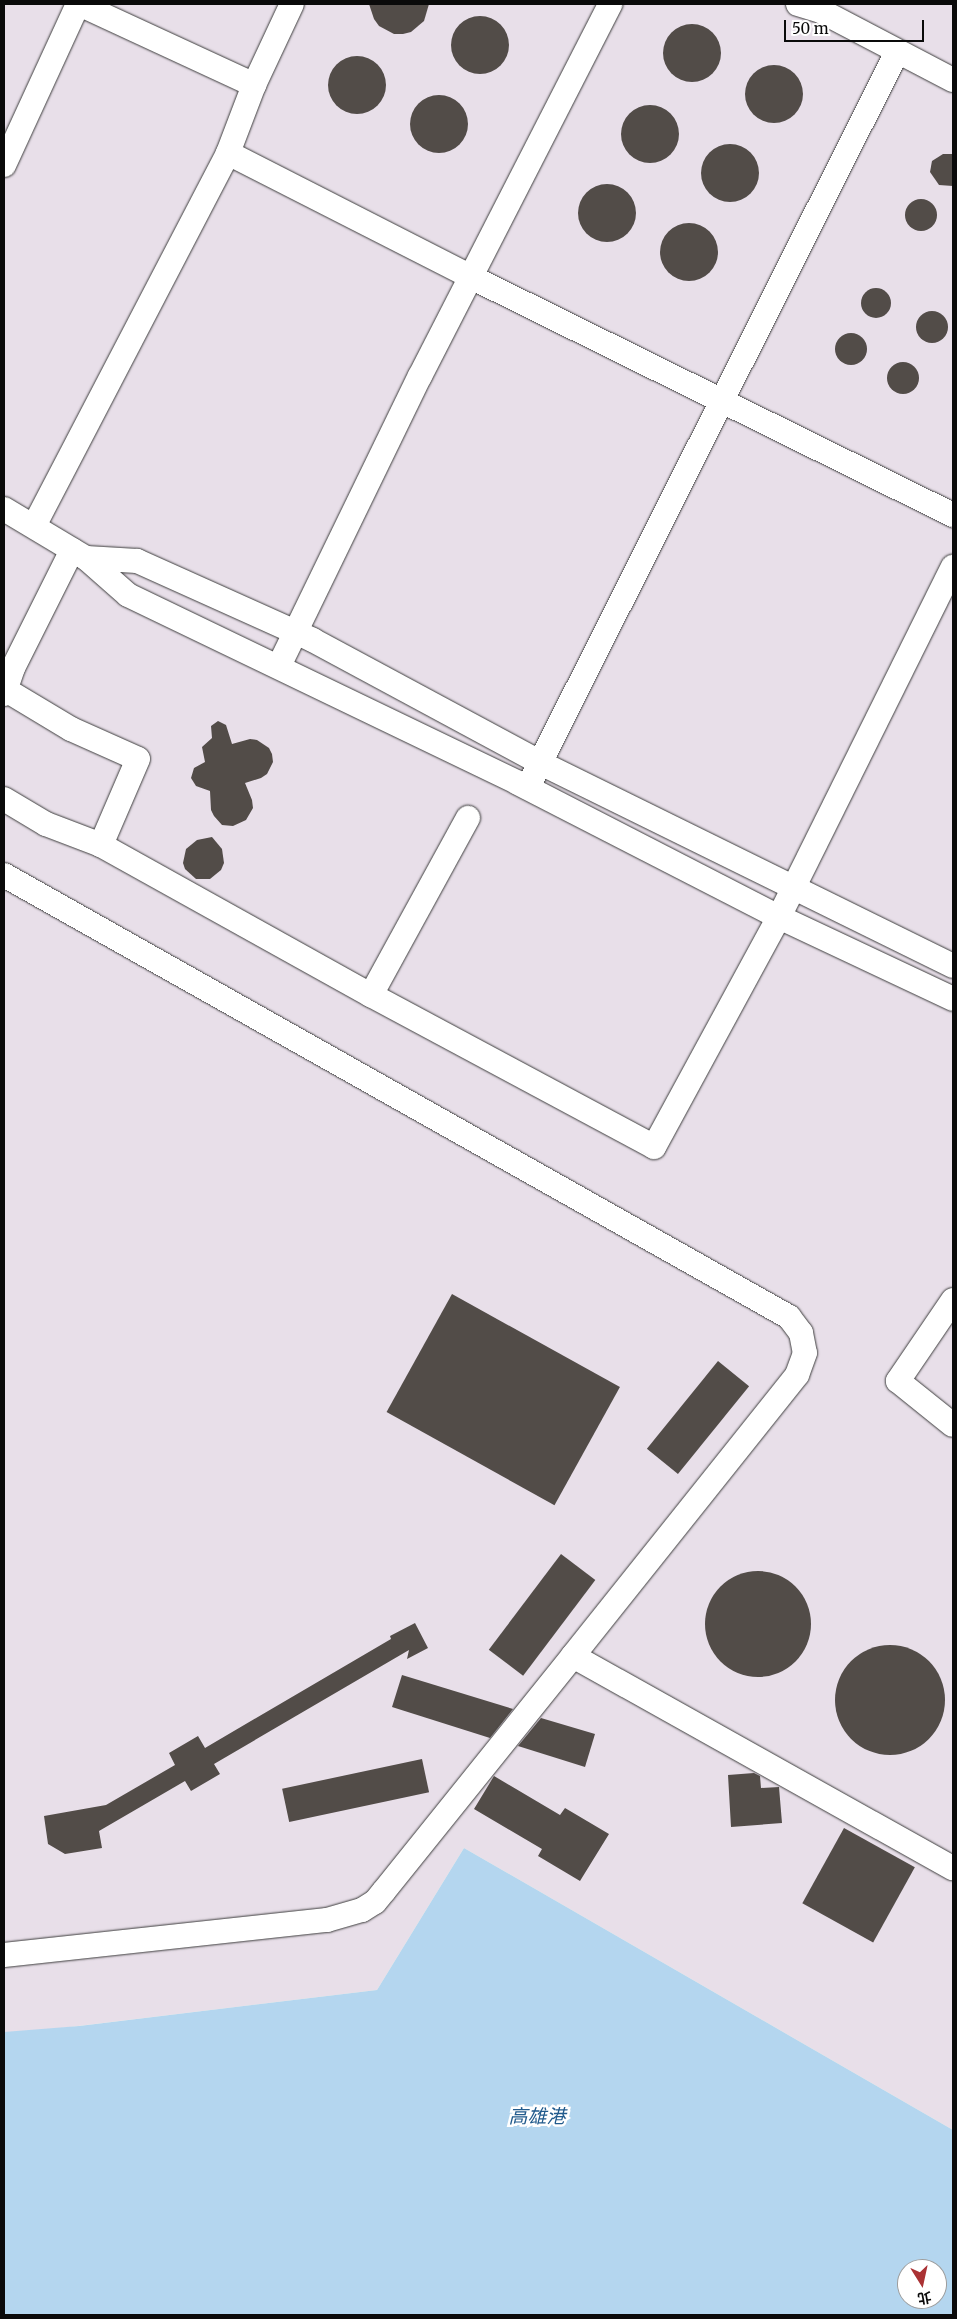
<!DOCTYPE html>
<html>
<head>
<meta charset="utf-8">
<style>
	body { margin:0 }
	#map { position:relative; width:957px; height:2319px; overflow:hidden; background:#fdfaea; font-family:Merriweather,"Noto Sans TC",serif }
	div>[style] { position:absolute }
	.industrial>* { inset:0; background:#e8dfe9 }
	.water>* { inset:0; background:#b4d6ef }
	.building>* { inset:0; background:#524c48; transform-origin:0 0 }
	.round { border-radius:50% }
	.roads { filter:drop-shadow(0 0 1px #3d3d3d) drop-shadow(0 0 1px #3d3d3d) }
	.minor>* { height:24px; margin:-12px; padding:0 12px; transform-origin:12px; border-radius:12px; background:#fff }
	span { translate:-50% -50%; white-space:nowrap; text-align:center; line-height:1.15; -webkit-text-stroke:5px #fff; paint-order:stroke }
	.water-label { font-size:19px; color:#225b8d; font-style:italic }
	.frame { position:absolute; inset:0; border:5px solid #0a0a0a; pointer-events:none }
	.north { position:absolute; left:897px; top:2259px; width:50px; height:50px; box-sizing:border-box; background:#fff; border:1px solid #9d9d9d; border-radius:50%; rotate:170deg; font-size:14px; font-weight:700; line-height:20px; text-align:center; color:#0a0a0a }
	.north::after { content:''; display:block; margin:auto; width:18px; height:22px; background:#aa3234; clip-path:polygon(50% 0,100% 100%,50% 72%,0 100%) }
	.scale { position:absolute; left:784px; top:20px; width:140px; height:22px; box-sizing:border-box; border:2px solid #0a0a0a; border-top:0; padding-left:6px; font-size:15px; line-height:18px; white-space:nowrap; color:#0a0a0a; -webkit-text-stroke:4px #fff; paint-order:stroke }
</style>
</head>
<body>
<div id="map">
	<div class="industrial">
		<i style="clip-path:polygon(4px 4px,953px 4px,953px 2130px,464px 1848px,377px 1990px,4px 2035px)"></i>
	</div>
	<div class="water">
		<i style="clip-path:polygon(evenodd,464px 1848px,953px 2130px,953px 2315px,4px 2315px,4px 2032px,79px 2026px,377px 1990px,464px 1848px,907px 2269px,937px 2269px,937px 2299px,907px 2299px,907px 2269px)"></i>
	</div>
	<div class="building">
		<i style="clip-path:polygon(369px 4px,429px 4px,424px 21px,411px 32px,403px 34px,394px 34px,379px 26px,374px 19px)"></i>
		<i class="round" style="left:451px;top:16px;width:58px;height:58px"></i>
		<i class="round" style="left:663px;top:24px;width:58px;height:58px"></i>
		<i class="round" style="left:328px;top:56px;width:58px;height:58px"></i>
		<i class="round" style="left:745px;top:65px;width:58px;height:58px"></i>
		<i class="round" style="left:410px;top:95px;width:58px;height:58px"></i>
		<i class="round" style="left:621px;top:105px;width:58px;height:58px"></i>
		<i class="round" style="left:701px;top:144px;width:58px;height:58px"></i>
		<i style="clip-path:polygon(943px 154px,953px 154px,953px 186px,939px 185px,930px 172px,932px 161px)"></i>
		<i class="round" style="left:578px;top:184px;width:58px;height:58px"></i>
		<i class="round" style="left:905px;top:199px;width:32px;height:32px"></i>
		<i class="round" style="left:660px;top:223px;width:58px;height:58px"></i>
		<i class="round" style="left:861px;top:288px;width:30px;height:30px"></i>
		<i class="round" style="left:916px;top:311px;width:32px;height:32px"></i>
		<i class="round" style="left:835px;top:333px;width:32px;height:32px"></i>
		<i class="round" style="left:887px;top:362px;width:32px;height:32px"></i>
		<i style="clip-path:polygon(218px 721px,226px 725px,232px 744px,250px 739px,257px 740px,269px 748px,272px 754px,273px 762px,267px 774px,261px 778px,245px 783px,252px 800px,253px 808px,246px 820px,233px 826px,222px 825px,214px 816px,211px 810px,210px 791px,196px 786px,191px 778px,194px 768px,205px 762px,202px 747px,212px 738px,211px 726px)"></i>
		<i style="clip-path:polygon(212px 837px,222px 849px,224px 863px,221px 870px,210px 879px,196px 879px,185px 869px,183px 863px,186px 849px,197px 840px)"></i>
		<i style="left:452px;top:1294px;width:192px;height:135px;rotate:29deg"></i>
		<i style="left:718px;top:1361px;width:40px;height:113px;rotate:39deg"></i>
		<i style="left:561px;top:1554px;width:43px;height:120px;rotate:37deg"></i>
		<i class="round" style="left:705px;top:1571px;width:106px;height:106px"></i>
		<i style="clip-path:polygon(415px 1623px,428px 1648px,407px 1659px,409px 1650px,214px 1764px,220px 1774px,191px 1791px,185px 1781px,99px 1831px,102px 1848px,65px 1854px,48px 1844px,44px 1816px,106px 1805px,175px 1765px,169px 1753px,198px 1736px,205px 1748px,391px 1639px,390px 1636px)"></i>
		<i class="round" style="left:835px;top:1645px;width:110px;height:110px"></i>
		<i style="clip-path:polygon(402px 1675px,513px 1709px,490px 1738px,392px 1707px)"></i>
		<i style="clip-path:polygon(541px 1718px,595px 1734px,585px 1767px,518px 1746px)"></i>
		<i style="left:422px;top:1759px;width:34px;height:143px;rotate:78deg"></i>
		<i style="clip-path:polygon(754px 1773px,760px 1776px,761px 1788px,779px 1787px,782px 1823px,731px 1827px,728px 1775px)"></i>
		<i style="clip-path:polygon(494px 1776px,560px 1815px,565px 1808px,609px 1834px,580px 1881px,538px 1856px,542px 1849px,474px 1809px)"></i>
		<i style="left:844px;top:1828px;width:81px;height:86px;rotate:29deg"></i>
	</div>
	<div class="roads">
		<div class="minor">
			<i style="left:79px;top:4px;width:193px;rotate:24.8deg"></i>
			<i style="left:798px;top:4px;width:24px;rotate:17deg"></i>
			<i style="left:821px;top:11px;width:149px;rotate:27.6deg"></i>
			<i style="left:228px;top:153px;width:273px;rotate:27deg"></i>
			<i style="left:471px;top:277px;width:538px;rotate:26.28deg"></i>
			<i style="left:4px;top:165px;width:177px;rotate:-65.3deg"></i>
			<i style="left:4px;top:509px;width:96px;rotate:30.9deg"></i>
			<i style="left:34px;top:526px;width:420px;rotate:-62.5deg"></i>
			<i style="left:228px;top:153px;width:73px;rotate:-69.1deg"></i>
			<i style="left:254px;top:85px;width:89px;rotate:-64.9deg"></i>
			<i style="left:279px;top:666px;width:322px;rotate:-64.1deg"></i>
			<i style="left:420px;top:376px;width:418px;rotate:-62.9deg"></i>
			<i style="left:6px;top:690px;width:76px;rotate:31deg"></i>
			<i style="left:71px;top:729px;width:73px;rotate:24.1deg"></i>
			<i style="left:138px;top:759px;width:94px;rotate:113.3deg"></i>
			<i style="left:4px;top:694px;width:28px;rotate:-71deg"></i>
			<i style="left:13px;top:668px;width:132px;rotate:-63.4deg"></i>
			<i style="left:533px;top:777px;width:811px;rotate:-63.34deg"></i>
			<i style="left:4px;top:799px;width:49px;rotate:30.8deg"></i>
			<i style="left:46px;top:824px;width:59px;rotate:20.9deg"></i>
			<i style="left:101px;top:845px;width:309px;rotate:29.1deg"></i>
			<i style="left:371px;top:995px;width:321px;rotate:28.2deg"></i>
			<i style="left:654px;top:1147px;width:262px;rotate:-61.5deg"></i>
			<i style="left:779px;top:917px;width:391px;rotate:-63.6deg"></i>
			<i style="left:4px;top:875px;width:901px;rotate:29.38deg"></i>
			<i style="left:789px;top:1317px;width:20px;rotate:53deg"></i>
			<i style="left:801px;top:1333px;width:20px;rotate:79deg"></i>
			<i style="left:805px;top:1353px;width:23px;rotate:110deg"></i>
			<i style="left:797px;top:1375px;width:359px;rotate:128.6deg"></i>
			<i style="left:953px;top:966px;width:459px;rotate:-153.8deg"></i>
			<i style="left:541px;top:763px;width:259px;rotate:-151.7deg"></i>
			<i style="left:313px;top:640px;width:193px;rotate:-155.8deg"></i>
			<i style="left:137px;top:561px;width:51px;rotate:-176.6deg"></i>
			<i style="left:86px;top:558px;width:56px;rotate:41.4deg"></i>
			<i style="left:128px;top:595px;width:433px;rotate:25.7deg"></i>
			<i style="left:518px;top:783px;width:293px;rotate:27.2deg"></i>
			<i style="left:779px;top:917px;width:192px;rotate:25.2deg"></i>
			<i style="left:371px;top:995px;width:202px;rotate:-61.3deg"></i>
			<i style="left:953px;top:1300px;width:98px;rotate:124.2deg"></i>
			<i style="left:898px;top:1381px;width:70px;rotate:38.7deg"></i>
			<i style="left:4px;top:1955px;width:325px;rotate:-6.2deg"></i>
			<i style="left:327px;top:1920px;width:36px;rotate:-16deg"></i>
			<i style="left:362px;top:1910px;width:15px;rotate:-32deg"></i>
			<i style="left:375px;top:1902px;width:14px;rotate:-51deg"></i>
			<i style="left:384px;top:1891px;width:302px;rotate:-51.2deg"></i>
			<i style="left:573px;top:1656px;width:435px;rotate:29.2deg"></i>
		</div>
	</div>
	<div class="water-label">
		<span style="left:537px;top:2117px">高雄港</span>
	</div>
	<div class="frame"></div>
	<div class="north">北</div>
	<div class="scale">50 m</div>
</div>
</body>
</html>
